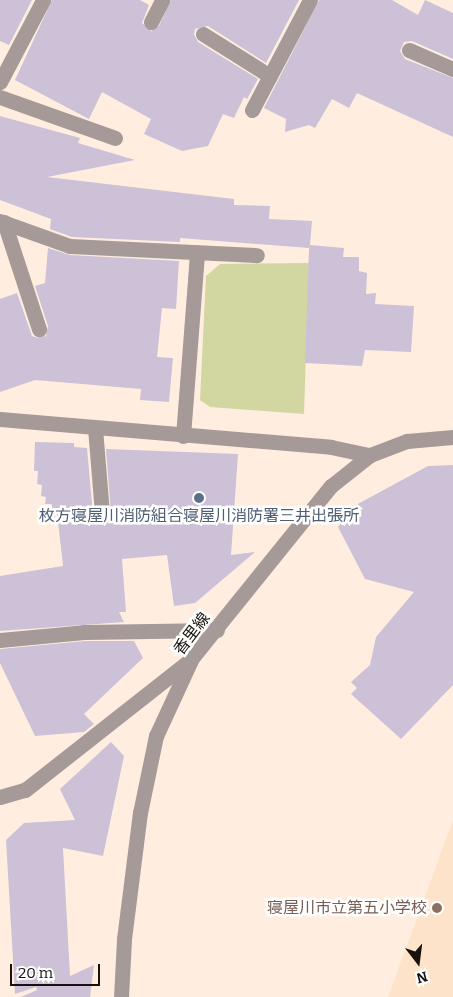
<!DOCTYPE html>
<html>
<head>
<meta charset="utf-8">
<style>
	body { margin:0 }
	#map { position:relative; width:453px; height:997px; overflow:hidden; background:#ffeee0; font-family:Bitter,"Noto Sans JP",serif }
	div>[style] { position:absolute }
	.built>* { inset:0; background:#fee3cb }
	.green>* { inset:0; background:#d2d7a1 }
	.building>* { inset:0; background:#ccc1d6 }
	.minor>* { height:15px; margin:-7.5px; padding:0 7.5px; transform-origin:7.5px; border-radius:7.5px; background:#a69a99 }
	.dots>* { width:14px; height:14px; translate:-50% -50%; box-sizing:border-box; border:2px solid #fff; border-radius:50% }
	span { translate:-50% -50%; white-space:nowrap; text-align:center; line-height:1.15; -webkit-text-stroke:5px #fff; paint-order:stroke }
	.service-label { font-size:16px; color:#4e5e75 }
	.street-label { font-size:16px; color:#19120c }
	.education-label { font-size:16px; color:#785e54 }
	.right { translate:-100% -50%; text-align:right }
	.north { position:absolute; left:393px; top:937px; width:50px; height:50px; -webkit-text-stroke:4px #fff; paint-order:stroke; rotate:165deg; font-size:14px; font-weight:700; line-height:20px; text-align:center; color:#19120c }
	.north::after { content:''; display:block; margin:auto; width:18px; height:22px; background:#19120c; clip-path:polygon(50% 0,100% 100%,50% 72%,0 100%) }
	.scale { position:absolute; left:10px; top:964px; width:90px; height:22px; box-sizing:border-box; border:2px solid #19120c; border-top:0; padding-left:6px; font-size:15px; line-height:18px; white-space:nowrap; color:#19120c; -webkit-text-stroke:4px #fff; paint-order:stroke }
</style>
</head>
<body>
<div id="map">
	<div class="built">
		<i style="clip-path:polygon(453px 820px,453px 997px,388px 997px)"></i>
	</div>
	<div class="green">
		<i style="clip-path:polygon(309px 263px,304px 414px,210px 407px,200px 400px,206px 276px,220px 264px)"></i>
	</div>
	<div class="building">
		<i style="clip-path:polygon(0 0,32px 0,9px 45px,0 41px)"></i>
		<i style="clip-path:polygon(52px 0,140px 0,149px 5px,142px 23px,151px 31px,159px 26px,171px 0,299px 0,266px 63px,208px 26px,195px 29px,194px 34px,198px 42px,258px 79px,247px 99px,244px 97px,234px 118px,223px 114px,208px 146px,182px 151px,144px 134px,151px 119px,102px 92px,89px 119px,15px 80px)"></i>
		<i style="clip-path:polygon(319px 0,392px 0,418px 15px,425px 0,453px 13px,453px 59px,412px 41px,404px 42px,400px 51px,405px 59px,453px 78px,453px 137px,357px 93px,349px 108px,332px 99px,315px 128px,309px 125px,285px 132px,286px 119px,264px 108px)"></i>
		<i style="clip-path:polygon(0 116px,80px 138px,78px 143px,135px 160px,47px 177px,234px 199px,234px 205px,270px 206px,269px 219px,312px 221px,310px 245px,344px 248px,343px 257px,359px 257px,359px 271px,367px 273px,366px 294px,376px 293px,375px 304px,414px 306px,411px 352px,365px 350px,362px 366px,305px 363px,309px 248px,180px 238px,180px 242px,72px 237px,50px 229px,51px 219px,0 200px)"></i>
		<i style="clip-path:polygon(48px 248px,70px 255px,179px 261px,176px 309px,162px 308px,157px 357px,173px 358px,169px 402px,140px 400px,141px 389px,35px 380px,0 392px,0 299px,17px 293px,32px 336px,38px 338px,46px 336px,48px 326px,35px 286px,45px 283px)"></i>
		<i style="clip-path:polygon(35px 442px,74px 443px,74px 447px,87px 448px,93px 515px,102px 523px,108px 521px,111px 514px,106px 449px,238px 454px,231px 555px,255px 552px,195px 603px,174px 606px,167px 555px,122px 559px,126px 612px,119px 612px,124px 622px,0 631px,0 576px,63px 566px,57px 513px,51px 512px,52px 504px,45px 504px,46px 497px,41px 496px,42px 485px,37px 484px,38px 471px,34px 471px)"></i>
		<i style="clip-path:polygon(453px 465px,453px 685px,401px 739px,351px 694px,357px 688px,351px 682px,370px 665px,376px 637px,414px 592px,365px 579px,338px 527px,354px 506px,428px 466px)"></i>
		<i style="clip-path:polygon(85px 641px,134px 641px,143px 658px,84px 714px,94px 724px,84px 732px,35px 736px,0 663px,0 649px)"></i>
		<i style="clip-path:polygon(111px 742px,124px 756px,103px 856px,63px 848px,70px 976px,94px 965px,90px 997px,21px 997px,37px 990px,36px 987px,15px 994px,6px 840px,24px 823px,75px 820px,60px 789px)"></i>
	</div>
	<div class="minor">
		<i style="left:151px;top:22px;width:25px;rotate:-63deg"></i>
		<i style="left:203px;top:34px;width:79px;rotate:32.1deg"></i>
		<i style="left:409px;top:50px;width:48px;rotate:23.4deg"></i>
		<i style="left:0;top:82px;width:93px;rotate:-62.3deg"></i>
		<i style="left:0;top:97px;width:122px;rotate:19.6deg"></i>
		<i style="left:252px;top:110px;width:124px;rotate:-62.2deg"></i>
		<i style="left:0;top:221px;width:74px;rotate:19.7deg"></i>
		<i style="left:70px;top:246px;width:187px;rotate:2.8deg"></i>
		<i style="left:4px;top:222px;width:113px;rotate:71.9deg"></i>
		<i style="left:0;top:419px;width:332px;rotate:4.8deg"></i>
		<i style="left:331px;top:447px;width:40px;rotate:12deg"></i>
		<i style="left:95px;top:428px;width:86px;rotate:85.3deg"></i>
		<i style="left:183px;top:436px;width:184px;rotate:-85.6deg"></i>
		<i style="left:0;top:640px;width:84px;rotate:-5.4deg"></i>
		<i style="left:84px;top:632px;width:133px;rotate:-0.9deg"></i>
		<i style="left:0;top:797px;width:26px;rotate:-16deg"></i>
		<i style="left:25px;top:790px;width:210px;rotate:-38.2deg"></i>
		<i style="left:121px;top:997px;width:58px;rotate:-87deg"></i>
		<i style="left:124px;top:939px;width:127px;rotate:-82.8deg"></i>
		<i style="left:140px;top:813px;width:79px;rotate:-78.3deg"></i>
		<i style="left:156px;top:736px;width:86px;rotate:-65.2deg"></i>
		<i style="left:192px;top:658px;width:221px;rotate:-51.1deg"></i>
		<i style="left:331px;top:486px;width:50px;rotate:-38.5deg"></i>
		<i style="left:370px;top:455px;width:40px;rotate:-21deg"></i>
		<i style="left:407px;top:441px;width:46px;rotate:-5deg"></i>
	</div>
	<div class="dots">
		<i style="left:199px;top:498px;background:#5c6f8a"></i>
		<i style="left:437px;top:908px;background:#8d6e63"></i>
	</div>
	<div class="service-label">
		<span style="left:199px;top:516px">枚方寝屋川消防組合寝屋川消防署三井出張所</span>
	</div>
	<div class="street-label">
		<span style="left:192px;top:634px;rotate:-53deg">香里線</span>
	</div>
	<div class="education-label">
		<span class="right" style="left:427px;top:908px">寝屋川市立第五小学校</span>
	</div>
	<div class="north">N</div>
	<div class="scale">20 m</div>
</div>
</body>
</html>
